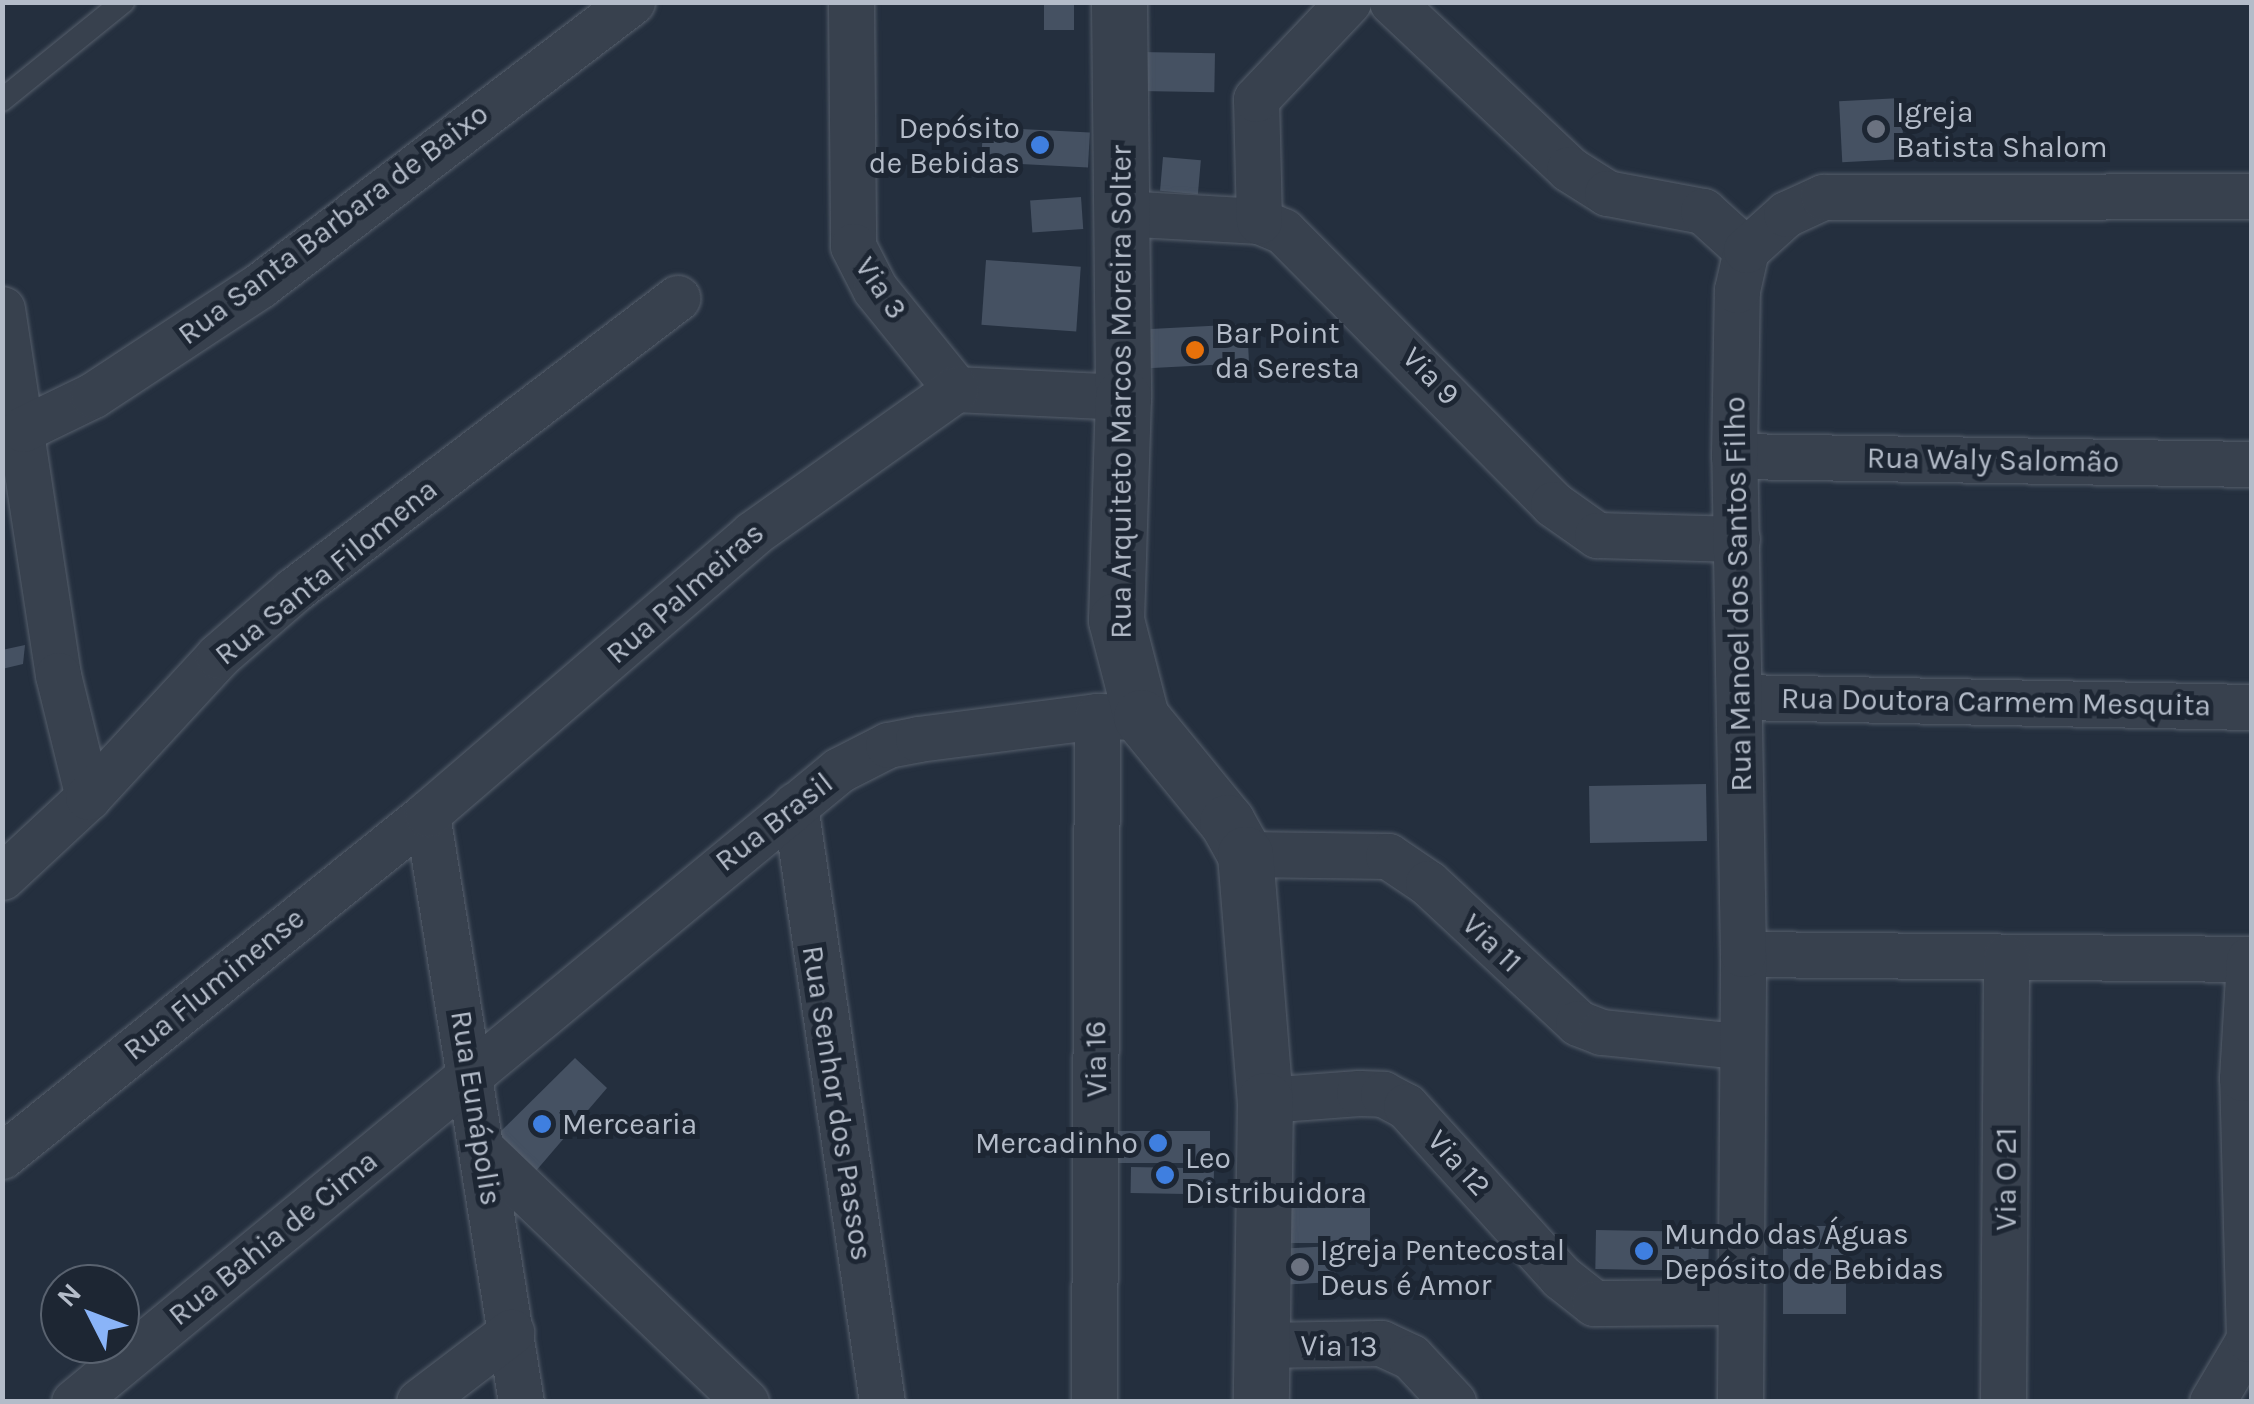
<!DOCTYPE html>
<html>
<head>
<meta charset="utf-8">
<style>
	body { margin:0 }
	#map { position:relative; width:2254px; height:1404px; overflow:hidden; background:#242f3e; font-family:Karla,sans-serif }
	div>[style] { position:absolute }
	.building>* { inset:0; background:#455162; transform-origin:0 0 }
	.roads { filter:drop-shadow(0 0 2px #565f6c) drop-shadow(0 0 2px #565f6c) }
	.service>* { height:22px; margin:-11px; padding:0 11px; transform-origin:11px; border-radius:11px; background:#38414e }
	.minor>* { height:45px; margin:-22.5px; padding:0 22.5px; transform-origin:22.5px; border-radius:22.5px; background:#38414e }
	.tertiary>* { height:55px; margin:-27.5px; padding:0 27.5px; transform-origin:27.5px; border-radius:27.5px; background:#38414e }
	.dots>* { width:28px; height:28px; translate:-50% -50%; box-sizing:border-box; border:5px solid #1d2633; border-radius:50% }
	span { translate:-50% -50%; white-space:nowrap; text-align:center; line-height:1.15; -webkit-text-stroke:10px #1d2633; paint-order:stroke }
	.poi-label { font-size:30px; color:#b4bcc9 }
	.left { translate:0 -50%; text-align:left }
	.right { translate:-100% -50%; text-align:right }
	.street-label { font-size:30px; color:#b4bcc9 }
	.frame { position:absolute; inset:0; border:5px solid #b4bcc9; pointer-events:none }
	.north { position:absolute; left:40px; top:1264px; width:100px; height:100px; box-sizing:border-box; background:#1d2633; border:2px solid #59626f; border-radius:50%; rotate:312deg; font-size:28px; font-weight:700; line-height:40px; text-align:center; color:#b4bcc9 }
	.north::after { content:''; display:block; margin:auto; width:35px; height:45px; background:#8ab4f8; clip-path:polygon(50% 0,100% 100%,50% 72%,0 100%) }
</style>
</head>
<body>
<div id="map">
	<div class="building">
		<i style="left:1044px;top:2px;width:30px;height:28px"></i>
		<i style="left:1140px;top:52px;width:75px;height:39px;rotate:1deg"></i>
		<i style="left:1901px;top:98px;width:61px;height:62px;rotate:87deg"></i>
		<i style="left:983px;top:127px;width:107px;height:35px;rotate:3deg"></i>
		<i style="left:1163px;top:157px;width:38px;height:34px;rotate:5deg"></i>
		<i style="left:1081px;top:197px;width:32px;height:51px;rotate:86deg"></i>
		<i style="left:986px;top:260px;width:95px;height:65px;rotate:4deg"></i>
		<i style="left:1247px;top:324px;width:39px;height:116px;rotate:87deg"></i>
		<i style="clip-path:polygon(25px 645px,23px 664px,2px 669px,2px 650px)"></i>
		<i style="left:1706px;top:784px;width:57px;height:117px;rotate:89deg"></i>
		<i style="clip-path:polygon(575px 1058px,607px 1088px,535px 1172px,498px 1134px)"></i>
		<i style="left:1210px;top:1131px;width:32px;height:104px;rotate:90deg"></i>
		<i style="left:1131px;top:1167px;width:83px;height:26px;rotate:1deg"></i>
		<i style="left:1370px;top:1208px;width:35px;height:95px;rotate:90deg"></i>
		<i style="left:1846px;top:1226px;width:88px;height:63px;rotate:90deg"></i>
		<i style="left:1596px;top:1230px;width:113px;height:39px;rotate:1deg"></i>
		<i style="left:1334px;top:1246px;width:36px;height:64px;rotate:87deg"></i>
	</div>
	<div class="roads">
		<div class="service">
			<i style="left:2px;top:100px;width:156px;rotate:-39deg"></i>
		</div>
		<div class="minor">
			<i style="left:851px;top:2px;width:244px;rotate:89.5deg"></i>
			<i style="left:853px;top:246px;width:48px;rotate:62.9deg"></i>
			<i style="left:875px;top:289px;width:129px;rotate:51deg"></i>
			<i style="left:956px;top:389px;width:167px;rotate:2.7deg"></i>
			<i style="left:1392px;top:2px;width:243px;rotate:43.3deg"></i>
			<i style="left:1569px;top:169px;width:45px;rotate:32.3deg"></i>
			<i style="left:1607px;top:193px;width:98px;rotate:10.6deg"></i>
			<i style="left:1703px;top:211px;width:58px;rotate:42.2deg"></i>
			<i style="left:1121px;top:213px;width:138px;rotate:3.3deg"></i>
			<i style="left:1259px;top:221px;width:26px;rotate:23deg"></i>
			<i style="left:1283px;top:231px;width:384px;rotate:45.3deg"></i>
			<i style="left:1553px;top:504px;width:54px;rotate:35.2deg"></i>
			<i style="left:1597px;top:535px;width:140px;rotate:1.6deg"></i>
			<i style="left:1259px;top:221px;width:122px;rotate:-91.4deg"></i>
			<i style="left:1256px;top:99px;width:134px;rotate:-46.5deg"></i>
			<i style="left:2px;top:309px;width:370px;rotate:81.3deg"></i>
			<i style="left:58px;top:675px;width:126px;rotate:76.2deg"></i>
			<i style="left:23px;top:429px;width:78px;rotate:-25.9deg"></i>
			<i style="left:93px;top:395px;width:199px;rotate:-33.3deg"></i>
			<i style="left:259px;top:286px;width:469px;rotate:-37.3deg"></i>
			<i style="left:1734px;top:456px;width:518px;rotate:0.88deg"></i>
			<i style="left:1740px;top:697px;width:512px;rotate:1.12deg"></i>
			<i style="left:795px;top:805px;width:603px;rotate:81.71deg"></i>
			<i style="left:427px;top:814px;width:595px;rotate:80.92deg"></i>
			<i style="left:1245px;top:854px;width:143px;rotate:0.8deg"></i>
			<i style="left:1388px;top:856px;width:48px;rotate:34deg"></i>
			<i style="left:1428px;top:883px;width:205px;rotate:43deg"></i>
			<i style="left:1578px;top:1023px;width:25px;rotate:21deg"></i>
			<i style="left:1601px;top:1032px;width:139px;rotate:5.8deg"></i>
			<i style="left:2px;top:877px;width:117px;rotate:-42.9deg"></i>
			<i style="left:88px;top:797px;width:192px;rotate:-47.3deg"></i>
			<i style="left:218px;top:656px;width:101px;rotate:-41deg"></i>
			<i style="left:294px;top:590px;width:482px;rotate:-37.3deg"></i>
			<i style="left:1743px;top:954px;width:509px;rotate:0.56deg"></i>
			<i style="left:1265px;top:1100px;width:94px;rotate:-4.3deg"></i>
			<i style="left:1359px;top:1093px;width:24px;rotate:2deg"></i>
			<i style="left:1383px;top:1094px;width:26px;rotate:28deg"></i>
			<i style="left:1406px;top:1106px;width:231px;rotate:47.8deg"></i>
			<i style="left:1561px;top:1277px;width:42px;rotate:38.2deg"></i>
			<i style="left:1594px;top:1303px;width:146px;rotate:-0.4deg"></i>
			<i style="left:484px;top:1151px;width:363px;rotate:43.8deg"></i>
			<i style="left:2px;top:1156px;width:546px;rotate:-38.82deg"></i>
			<i style="left:427px;top:814px;width:429px;rotate:-40.7deg"></i>
			<i style="left:752px;top:534px;width:250px;rotate:-35.4deg"></i>
			<i style="left:1263px;top:1345px;width:118px;rotate:-1deg"></i>
			<i style="left:1381px;top:1343px;width:33px;rotate:25deg"></i>
			<i style="left:1411px;top:1357px;width:62px;rotate:47deg"></i>
			<i style="left:74px;top:1402px;width:992px;rotate:-39.56deg"></i>
			<i style="left:839px;top:770px;width:55px;rotate:-27deg"></i>
			<i style="left:888px;top:745px;width:31px;rotate:-11deg"></i>
			<i style="left:918px;top:739px;width:180px;rotate:-7.3deg"></i>
			<i style="left:1097px;top:716px;width:44px;rotate:1.3deg"></i>
			<i style="left:419px;top:1402px;width:116px;rotate:-37.3deg"></i>
			<i style="left:1094px;top:1402px;width:686px;rotate:-89.75deg"></i>
			<i style="left:1740px;top:1402px;width:448px;rotate:-89.6deg"></i>
			<i style="left:1743px;top:954px;width:498px;rotate:-91deg"></i>
			<i style="left:1734px;top:456px;width:166px;rotate:-89deg"></i>
			<i style="left:1737px;top:290px;width:41px;rotate:-77.3deg"></i>
			<i style="left:1746px;top:250px;width:54px;rotate:-42deg"></i>
			<i style="left:1786px;top:214px;width:41px;rotate:-24.7deg"></i>
			<i style="left:1823px;top:197px;width:429px;rotate:-0.1deg"></i>
			<i style="left:2003px;top:1402px;width:445px;rotate:-89.6deg"></i>
			<i style="left:2212px;top:1402px;width:73px;rotate:-59.6deg"></i>
			<i style="left:2249px;top:1339px;width:261px;rotate:-91.5deg"></i>
			<i style="left:2242px;top:1078px;width:119px;rotate:-86.6deg"></i>
		</div>
		<div class="tertiary">
			<i style="left:1119px;top:2px;width:395px;rotate:89.4deg"></i>
			<i style="left:1123px;top:397px;width:223px;rotate:91.8deg"></i>
			<i style="left:1116px;top:620px;width:100px;rotate:75.5deg"></i>
			<i style="left:1141px;top:717px;width:136px;rotate:50.7deg"></i>
			<i style="left:1227px;top:822px;width:37px;rotate:61deg"></i>
			<i style="left:1245px;top:854px;width:247px;rotate:85.4deg"></i>
			<i style="left:1265px;top:1100px;width:302px;rotate:90.8deg"></i>
		</div>
	</div>
	<div class="dots">
		<i style="left:1876px;top:129px;background:#6b7280"></i>
		<i style="left:1040px;top:145px;background:#3f7fe0"></i>
		<i style="left:1195px;top:350px;background:#e8710a"></i>
		<i style="left:542px;top:1124px;background:#3f7fe0"></i>
		<i style="left:1158px;top:1143px;background:#3f7fe0"></i>
		<i style="left:1165px;top:1175px;background:#3f7fe0"></i>
		<i style="left:1644px;top:1251px;background:#3f7fe0"></i>
		<i style="left:1300px;top:1267px;background:#6b7280"></i>
	</div>
	<div class="poi-label">
		<span class="left" style="left:1896px;top:129px">Igreja<br>Batista Shalom</span>
		<span class="right" style="left:1020px;top:145px">Depósito<br>de Bebidas</span>
		<span class="left" style="left:1215px;top:350px">Bar Point<br>da Seresta</span>
		<span class="left" style="left:562px;top:1124px">Mercearia</span>
		<span class="right" style="left:1138px;top:1143px">Mercadinho</span>
		<span class="left" style="left:1185px;top:1175px">Leo<br>Distribuidora</span>
		<span class="left" style="left:1664px;top:1251px">Mundo das Águas<br>Depósito de Bebidas</span>
		<span class="left" style="left:1320px;top:1267px">Igreja Pentecostal<br>Deus é Amor</span>
	</div>
	<div class="street-label">
		<span style="left:333px;top:224px;rotate:-37deg">Rua Santa Barbara de Baixo</span>
		<span style="left:881px;top:288px;rotate:56deg">Via 3</span>
		<span style="left:1431px;top:376px;rotate:46deg">Via 9</span>
		<span style="left:1121px;top:392px;rotate:-90deg">Rua Arquiteto Marcos Moreira Solter</span>
		<span style="left:1993px;top:460px;rotate:1deg">Rua Waly Salomão</span>
		<span style="left:326px;top:572px;rotate:-39deg">Rua Santa Filomena</span>
		<span style="left:685px;top:593px;rotate:-41deg">Rua Palmeiras</span>
		<span style="left:1738px;top:594px;rotate:-91deg">Rua Manoel dos Santos Filho</span>
		<span style="left:1996px;top:702px;rotate:1deg">Rua Doutora Carmem Mesquita</span>
		<span style="left:774px;top:822px;rotate:-38deg">Rua Brasil</span>
		<span style="left:1492px;top:943px;rotate:44deg">Via 11</span>
		<span style="left:214px;top:984px;rotate:-39deg">Rua Fluminense</span>
		<span style="left:1096px;top:1059px;rotate:-91deg">Via 16</span>
		<span style="left:837px;top:1103px;rotate:81deg">Rua Senhor dos Passos</span>
		<span style="left:476px;top:1108px;rotate:81deg">Rua Eunápolis</span>
		<span style="left:1459px;top:1163px;rotate:48deg">Via 12</span>
		<span style="left:2006px;top:1179px;rotate:-90deg">Via O 21</span>
		<span style="left:273px;top:1238px;rotate:-39deg">Rua Bahia de Cima</span>
		<span style="left:1339px;top:1346px;rotate:1deg">Via 13</span>
	</div>
	<div class="frame"></div>
	<div class="north">N</div>
</div>
</body>
</html>
